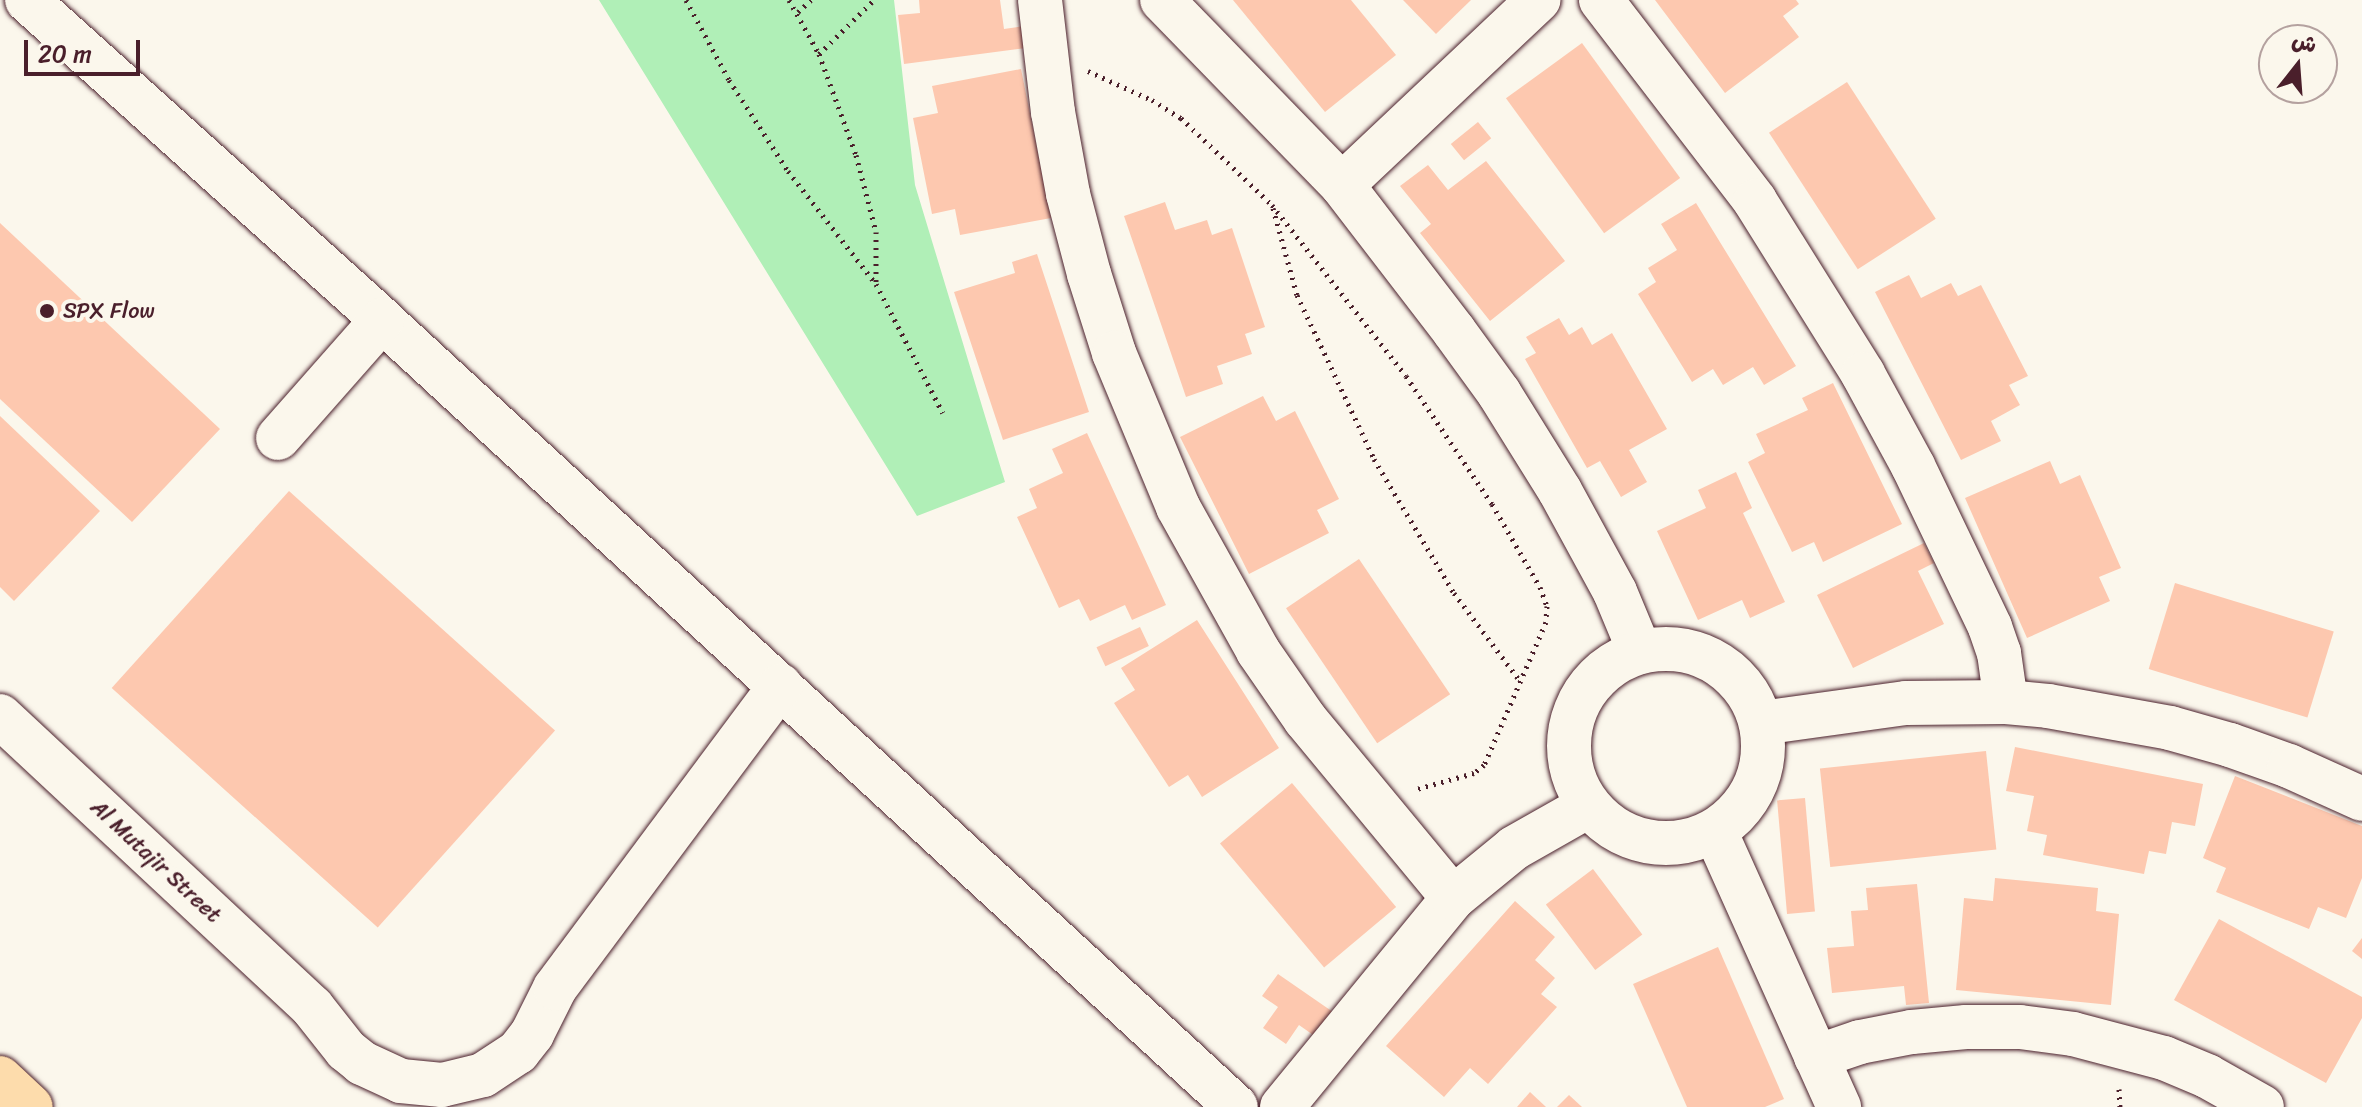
<!DOCTYPE html>
<html>
<head>
<meta charset="utf-8">
<style>
	body { margin:0 }
	#map { position:relative; width:2362px; height:1107px; overflow:hidden; background:#fbf7ec; font-family:Sriracha,"Playpen Sans Arabic",sans-serif }
	div>[style] { position:absolute }
	.green>* { inset:0; background:#b0efb7 }
	.building>* { inset:0; background:#fdc8af; transform-origin:0 0 }
	.path>* { height:5px; margin-top:-2.5px; transform-origin:0; background:repeating-linear-gradient(90deg,#4a1f2b 0 2px,transparent 0 8px) }
	.roads { filter:drop-shadow(0 0 2px #4a1f2b) drop-shadow(0 0 2px #4a1f2b) }
	.minor>* { height:44px; margin:-22px; padding:0 22px; transform-origin:22px; border-radius:22px; background:#fbf7ec }
	.minor>.ring { margin:-22px; padding:0; box-sizing:content-box; background:none; border:44px solid #fbf7ec; border-radius:50% }
	.highway>* { height:44px; margin:-22px; padding:0 22px; transform-origin:22px; border-radius:22px; background:#fddcac }
	.dots>* { width:22px; height:22px; translate:-50% -50%; box-sizing:border-box; border:4px solid #fbf7ec; border-radius:50% }
	span { translate:-50% -50%; white-space:nowrap; text-align:center; line-height:1.15; -webkit-text-stroke:8px #fbf7ec; paint-order:stroke }
	.poi-label { font-size:22px; color:#4a1f2b }
	.left { translate:0 -50%; text-align:left }
	.street-label { font-size:22px; color:#4a1f2b }
	.north { position:absolute; left:2258px; top:24px; width:80px; height:80px; box-sizing:border-box; background:#fbf7ec; border:2px solid #b4a19f; border-radius:50%; rotate:17deg; font-size:22px; font-weight:700; line-height:32px; text-align:center; color:#4a1f2b }
	.north::after { content:''; display:block; margin:auto; width:28px; height:36px; background:#4a1f2b; clip-path:polygon(50% 0,100% 100%,50% 72%,0 100%) }
	.scale { position:absolute; left:24px; top:40px; width:116px; height:36px; box-sizing:border-box; border:4px solid #4a1f2b; border-top:0; padding-left:10px; font-size:24px; line-height:28px; white-space:nowrap; color:#4a1f2b; -webkit-text-stroke:6px #fbf7ec; paint-order:stroke }
</style>
</head>
<body>
<div id="map">
	<div class="green">
		<i style="clip-path:polygon(599px 0,894px 0,915px 185px,1005px 482px,917px 516px)"></i>
	</div>
	<div class="building">
		<i style="clip-path:polygon(919px 0,1000px 0,1004px 29px,1024px 26px,1026px 48px,904px 64px,898px 15px,920px 13px)"></i>
		<i style="clip-path:polygon(1233px 0,1351px 0,1396px 55px,1325px 112px)"></i>
		<i style="clip-path:polygon(1403px 0,1471px 0,1436px 34px)"></i>
		<i style="clip-path:polygon(1655px 0,1796px 0,1799px 4px,1783px 16px,1799px 37px,1725px 93px)"></i>
		<i style="left:1582px;top:43px;width:167px;height:94px;rotate:54deg"></i>
		<i style="clip-path:polygon(1021px 69px,1051px 218px,960px 235px,955px 209px,932px 214px,913px 118px,938px 113px,932px 86px)"></i>
		<i style="left:1847px;top:82px;width:163px;height:93px;rotate:57deg"></i>
		<i style="left:1478px;top:122px;width:21px;height:35px;rotate:51deg"></i>
		<i style="clip-path:polygon(1486px 161px,1565px 261px,1490px 321px,1420px 233px,1431px 224px,1400px 186px,1428px 165px,1448px 190px)"></i>
		<i style="clip-path:polygon(1165px 202px,1175px 230px,1207px 220px,1212px 235px,1232px 228px,1265px 327px,1245px 334px,1252px 354px,1217px 366px,1223px 384px,1186px 397px,1124px 216px)"></i>
		<i style="clip-path:polygon(1696px 203px,1796px 366px,1764px 385px,1753px 367px,1723px 385px,1713px 369px,1692px 382px,1638px 294px,1656px 282px,1648px 268px,1677px 250px,1661px 224px)"></i>
		<i style="clip-path:polygon(0 223px,220px 429px,132px 522px,0 399px)"></i>
		<i style="clip-path:polygon(1037px 254px,1089px 412px,1003px 440px,954px 292px,1015px 273px,1012px 262px)"></i>
		<i style="clip-path:polygon(1909px 275px,1921px 298px,1951px 283px,1958px 296px,1981px 285px,2028px 376px,2009px 385px,2020px 405px,1991px 421px,2001px 441px,1961px 460px,1875px 292px)"></i>
		<i style="clip-path:polygon(1559px 318px,1569px 335px,1582px 327px,1592px 345px,1612px 333px,1667px 429px,1629px 450px,1647px 482px,1621px 497px,1600px 461px,1587px 468px,1525px 359px,1536px 353px,1526px 337px)"></i>
		<i style="clip-path:polygon(1833px 383px,1902px 524px,1823px 562px,1814px 542px,1792px 552px,1748px 462px,1765px 453px,1756px 434px,1808px 410px,1802px 398px)"></i>
		<i style="clip-path:polygon(1263px 396px,1276px 421px,1295px 411px,1339px 499px,1317px 510px,1329px 533px,1249px 574px,1180px 437px)"></i>
		<i style="clip-path:polygon(0 416px,100px 511px,14px 601px,0 587px)"></i>
		<i style="clip-path:polygon(1087px 433px,1166px 605px,1132px 620px,1125px 605px,1090px 621px,1079px 599px,1059px 608px,1017px 517px,1037px 508px,1029px 489px,1063px 473px,1052px 449px)"></i>
		<i style="clip-path:polygon(2050px 461px,2060px 484px,2080px 475px,2121px 568px,2099px 577px,2110px 601px,2027px 638px,1965px 498px)"></i>
		<i style="clip-path:polygon(1736px 472px,1752px 508px,1743px 513px,1785px 602px,1750px 618px,1742px 600px,1698px 620px,1657px 531px,1706px 508px,1698px 490px)"></i>
		<i style="left:289px;top:491px;width:358px;height:265px;rotate:42deg"></i>
		<i style="clip-path:polygon(1924px 543px,1934px 563px,1918px 571px,1944px 624px,1853px 668px,1817px 595px)"></i>
		<i style="left:1359px;top:559px;width:163px;height:88px;rotate:56deg"></i>
		<i style="left:2175px;top:583px;width:166px;height:90px;rotate:17deg"></i>
		<i style="clip-path:polygon(1197px 620px,1279px 748px,1202px 797px,1188px 775px,1169px 787px,1114px 703px,1135px 690px,1121px 668px)"></i>
		<i style="left:1140px;top:627px;width:21px;height:48px;rotate:65deg"></i>
		<i style="clip-path:polygon(2015px 747px,2203px 784px,2195px 826px,2172px 822px,2166px 854px,2149px 851px,2144px 874px,2043px 855px,2047px 835px,2027px 831px,2034px 796px,2006px 791px)"></i>
		<i style="left:1986px;top:751px;width:99px;height:167px;rotate:84deg"></i>
		<i style="clip-path:polygon(2235px 776px,2362px 826px,2362px 878px,2346px 918px,2318px 907px,2309px 929px,2216px 892px,2226px 868px,2203px 858px)"></i>
		<i style="left:1292px;top:783px;width:162px;height:94px;rotate:50deg"></i>
		<i style="left:1805px;top:798px;width:114px;height:28px;rotate:85deg"></i>
		<i style="left:1593px;top:869px;width:82px;height:59px;rotate:53deg"></i>
		<i style="clip-path:polygon(1995px 878px,2098px 888px,2096px 911px,2119px 914px,2111px 1005px,1956px 990px,1964px 898px,1993px 901px)"></i>
		<i style="clip-path:polygon(1917px 884px,1929px 1003px,1906px 1005px,1904px 986px,1832px 993px,1827px 948px,1854px 946px,1851px 911px,1868px 910px,1866px 888px)"></i>
		<i style="clip-path:polygon(1515px 901px,1555px 937px,1535px 960px,1555px 978px,1541px 994px,1557px 1007px,1488px 1084px,1470px 1068px,1444px 1097px,1386px 1046px)"></i>
		<i style="clip-path:polygon(2219px 919px,2362px 997px,2362px 1018px,2326px 1083px,2174px 1000px)"></i>
		<i style="clip-path:polygon(2362px 938px,2362px 959px,2352px 951px)"></i>
		<i style="clip-path:polygon(1718px 947px,1784px 1099px,1765px 1107px,1687px 1107px,1633px 984px)"></i>
		<i style="clip-path:polygon(1278px 974px,1333px 1012px,1316px 1037px,1299px 1025px,1286px 1044px,1263px 1028px,1278px 1007px,1262px 996px)"></i>
		<i style="clip-path:polygon(1530px 1092px,1546px 1107px,1517px 1107px)"></i>
		<i style="clip-path:polygon(1569px 1095px,1582px 1107px,1557px 1107px)"></i>
	</div>
	<div class="path">
		<i style="left:686px;top:0;width:91px;rotate:61.7deg"></i>
		<i style="left:729px;top:80px;width:108px;rotate:57deg"></i>
		<i style="left:788px;top:171px;width:143px;rotate:52.1deg"></i>
		<i style="left:876px;top:284px;width:145px;rotate:62.6deg"></i>
		<i style="left:789px;top:0;width:62px;rotate:60.9deg"></i>
		<i style="left:819px;top:54px;width:108px;rotate:69.9deg"></i>
		<i style="left:856px;top:155px;width:80px;rotate:75.4deg"></i>
		<i style="left:876px;top:232px;width:50px;rotate:90deg"></i>
		<i style="left:798px;top:12px;width:18px;rotate:-43deg"></i>
		<i style="left:819px;top:54px;width:77px;rotate:-44.5deg"></i>
		<i style="left:1088px;top:71px;width:70px;rotate:24.4deg"></i>
		<i style="left:1152px;top:100px;width:34px;rotate:32deg"></i>
		<i style="left:1181px;top:118px;width:126px;rotate:43.7deg"></i>
		<i style="left:1272px;top:205px;width:217px;rotate:51.9deg"></i>
		<i style="left:1406px;top:376px;width:154px;rotate:56.1deg"></i>
		<i style="left:1492px;top:504px;width:96px;rotate:60deg"></i>
		<i style="left:1540px;top:587px;width:20px;rotate:70deg"></i>
		<i style="left:1547px;top:606px;width:16px;rotate:94deg"></i>
		<i style="left:1546px;top:622px;width:156px;rotate:113.4deg"></i>
		<i style="left:1484px;top:765px;width:13px;rotate:141deg"></i>
		<i style="left:1474px;top:773px;width:59px;rotate:164.3deg"></i>
		<i style="left:1273px;top:208px;width:90px;rotate:74.6deg"></i>
		<i style="left:1297px;top:295px;width:181px;rotate:64.8deg"></i>
		<i style="left:1374px;top:459px;width:156px;rotate:59.2deg"></i>
		<i style="left:1454px;top:593px;width:110px;rotate:53.1deg"></i>
		<i style="left:2119px;top:1089px;width:18px;rotate:87deg"></i>
	</div>
	<div class="roads">
		<div class="minor">
			<i style="left:27px;top:0;width:478px;rotate:42deg"></i>
			<i style="left:382px;top:320px;width:1161px;rotate:42.66deg"></i>
			<i style="left:1040px;top:0;width:113px;rotate:83.4deg"></i>
			<i style="left:1053px;top:112px;width:83px;rotate:79.6deg"></i>
			<i style="left:1068px;top:194px;width:83px;rotate:75.3deg"></i>
			<i style="left:1089px;top:274px;width:83px;rotate:72.4deg"></i>
			<i style="left:1114px;top:353px;width:167px;rotate:67.4deg"></i>
			<i style="left:1178px;top:507px;width:165px;rotate:60.9deg"></i>
			<i style="left:1258px;top:651px;width:83px;rotate:55.3deg"></i>
			<i style="left:1305px;top:719px;width:232px;rotate:50.4deg"></i>
			<i style="left:1162px;top:0;width:258px;rotate:45.8deg"></i>
			<i style="left:1342px;top:185px;width:184px;rotate:52.5deg"></i>
			<i style="left:1454px;top:331px;width:77px;rotate:54deg"></i>
			<i style="left:1499px;top:393px;width:115px;rotate:58.1deg"></i>
			<i style="left:1560px;top:491px;width:115px;rotate:61.4deg"></i>
			<i style="left:1615px;top:592px;width:65px;rotate:67.4deg"></i>
			<i style="left:1601px;top:0;width:253px;rotate:52.5deg"></i>
			<i style="left:1755px;top:201px;width:204px;rotate:58deg"></i>
			<i style="left:1863px;top:374px;width:105px;rotate:61.5deg"></i>
			<i style="left:1913px;top:466px;width:178px;rotate:64.4deg"></i>
			<i style="left:1990px;top:627px;width:28px;rotate:71deg"></i>
			<i style="left:1999px;top:653px;width:49px;rotate:81.9deg"></i>
			<i style="left:1342px;top:185px;width:270px;rotate:-43.3deg"></i>
			<i style="left:278px;top:438px;width:157px;rotate:-48.6deg"></i>
			<i class="ring" style="left:1569px;top:649px;width:150px;height:150px"></i>
			<i style="left:0;top:716px;width:427px;rotate:43deg"></i>
			<i style="left:312px;top:1007px;width:55px;rotate:51.7deg"></i>
			<i style="left:346px;top:1050px;width:21px;rotate:39deg"></i>
			<i style="left:362px;top:1063px;width:43px;rotate:24.8deg"></i>
			<i style="left:401px;top:1081px;width:41px;rotate:5.6deg"></i>
			<i style="left:442px;top:1085px;width:42px;rotate:-13.7deg"></i>
			<i style="left:483px;top:1075px;width:42px;rotate:-33.3deg"></i>
			<i style="left:518px;top:1052px;width:23px;rotate:-52deg"></i>
			<i style="left:532px;top:1034px;width:51px;rotate:-63.4deg"></i>
			<i style="left:555px;top:988px;width:377px;rotate:-53.3deg"></i>
			<i style="left:1761px;top:723px;width:146px;rotate:-7.9deg"></i>
			<i style="left:1906px;top:703px;width:100px;rotate:-0.6deg"></i>
			<i style="left:2006px;top:702px;width:42px;rotate:5.4deg"></i>
			<i style="left:2048px;top:706px;width:124px;rotate:10.2deg"></i>
			<i style="left:2170px;top:728px;width:62px;rotate:15.8deg"></i>
			<i style="left:2230px;top:745px;width:63px;rotate:19.6deg"></i>
			<i style="left:2289px;top:766px;width:80px;rotate:24.3deg"></i>
			<i style="left:1715px;top:831px;width:303px;rotate:65.8deg"></i>
			<i style="left:1816px;top:1057px;width:46px;rotate:-18.8deg"></i>
			<i style="left:1860px;top:1042px;width:53px;rotate:-10.9deg"></i>
			<i style="left:1912px;top:1032px;width:54px;rotate:-5.3deg"></i>
			<i style="left:1966px;top:1027px;width:54px"></i>
			<i style="left:2020px;top:1027px;width:53px;rotate:7.5deg"></i>
			<i style="left:2073px;top:1034px;width:94px;rotate:14.8deg"></i>
			<i style="left:2164px;top:1058px;width:47px;rotate:22.7deg"></i>
			<i style="left:2207px;top:1076px;width:63px;rotate:29.4deg"></i>
			<i style="left:1282px;top:1107px;width:270px;rotate:-50.7deg"></i>
			<i style="left:1453px;top:898px;width:79px;rotate:-39.3deg"></i>
			<i style="left:1514px;top:848px;width:85px;rotate:-29.6deg"></i>
		</div>
		<div class="highway">
			<i style="left:0;top:1078px;width:42px;rotate:43.1deg"></i>
		</div>
	</div>
	<div class="dots">
		<i style="left:47px;top:311px;background:#4a1f2b"></i>
	</div>
	<div class="poi-label">
		<span class="left" style="left:63px;top:311px">SPX Flow</span>
	</div>
	<div class="street-label">
		<span style="left:156px;top:861px;rotate:43deg">Al Mutajir Street</span>
	</div>
	<div class="north">ش</div>
	<div class="scale">20 m</div>
</div>
</body>
</html>
